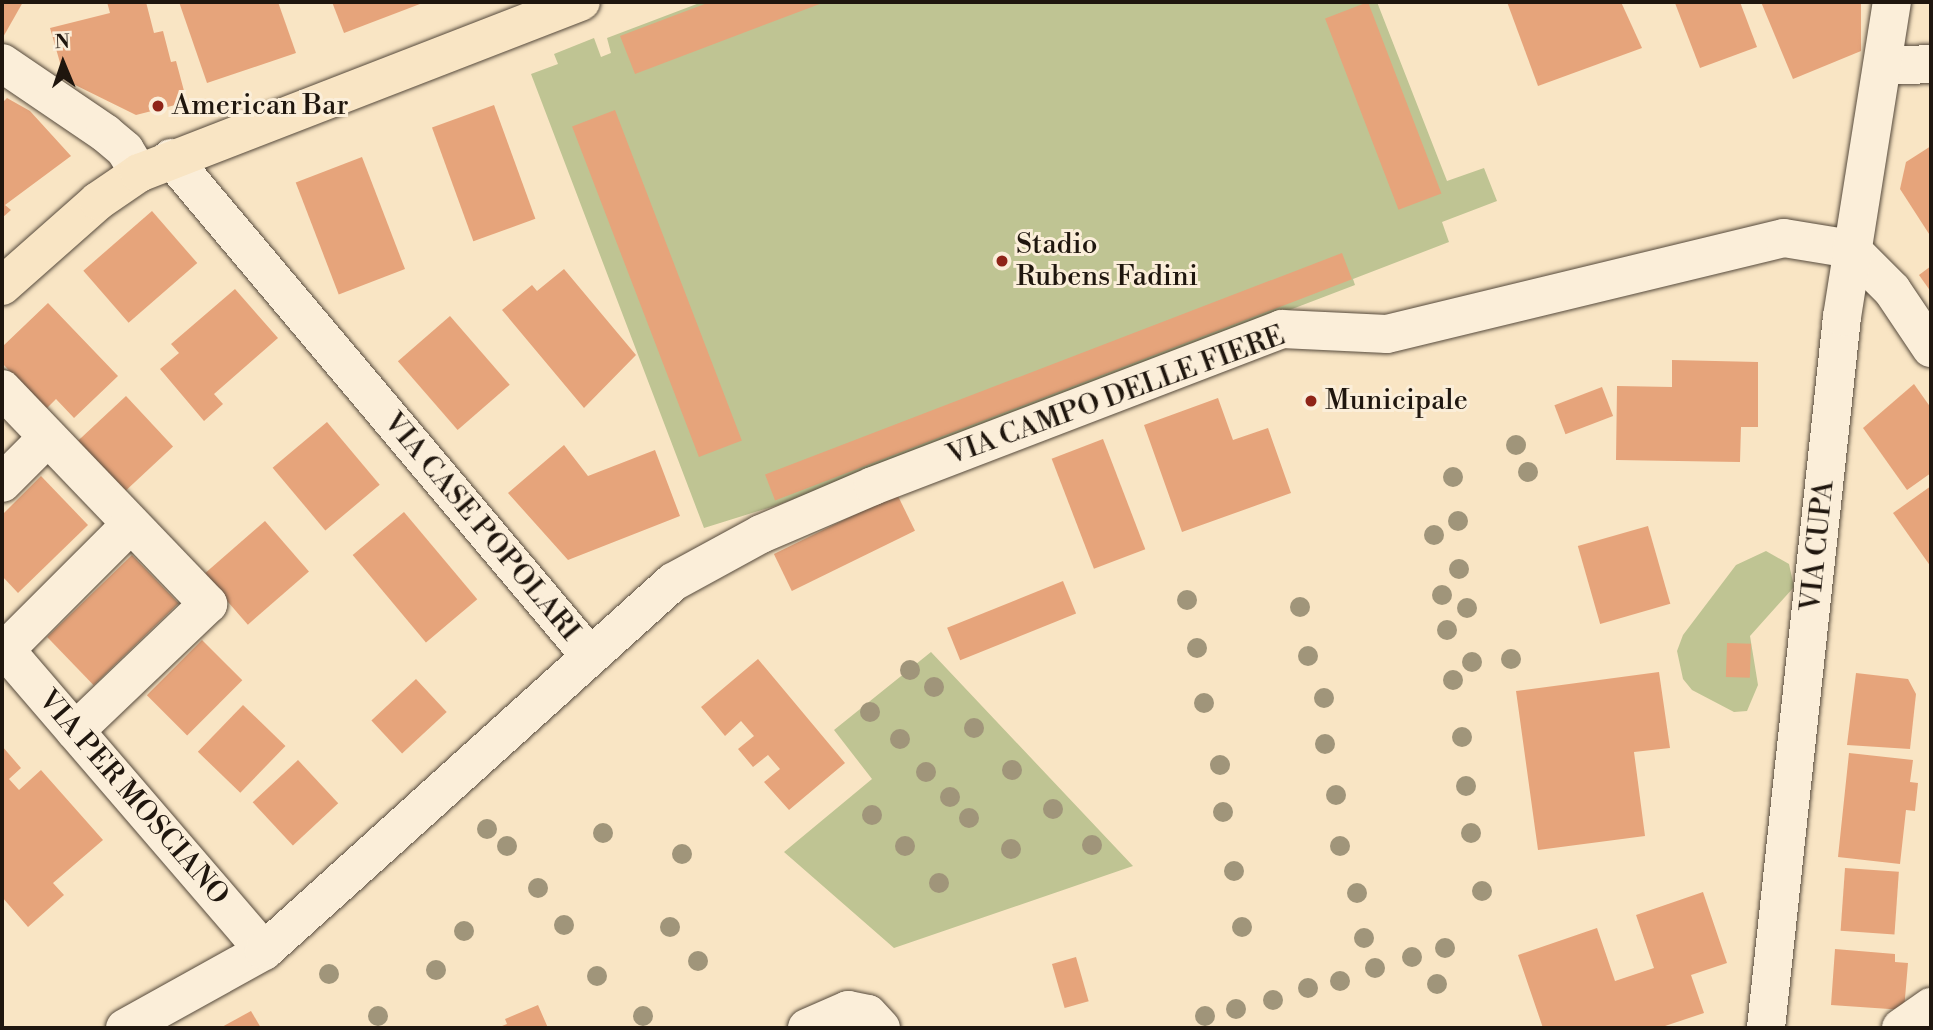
<!DOCTYPE html>
<html>
<head>
<meta charset="utf-8">
<style>
	body { margin:0 }
	#map { position:relative; width:1933px; height:1030px; overflow:hidden; background:#f9e5c4; font-family:"Libre Bodoni",serif }
	div>[style] { position:absolute }
	.green>* { inset:0; background:#bfc493 }
	.building>* { inset:0; background:#e6a47b; transform-origin:0 0 }
	.roads { filter:drop-shadow(0 0 2px #564a3c) drop-shadow(0 0 2px #564a3c) }
	.minor>* { height:38px; margin:-19px; padding:0 19px; transform-origin:19px; border-radius:19px; background:#fbeed9 }
	.major>* { height:38px; margin:-19px; padding:0 19px; transform-origin:19px; border-radius:19px; background:#f9e5c4 }
	.trees>* { width:20px; height:20px; margin:-10px; border-radius:50%; background:#a0957a }
	.dots>* { width:19px; height:19px; translate:-50% -50%; box-sizing:border-box; border:4px solid #fbeed9; border-radius:50% }
	span { translate:-50% -50%; white-space:nowrap; text-align:center; line-height:1.15; -webkit-text-stroke:6px #fbeed9; paint-order:stroke }
	.poi-label { font-size:28px; color:#1f160e }
	.left { translate:0 -50%; text-align:left }
	.street-label { font-size:28px; color:#1f160e }
	.frame { position:absolute; inset:0; border:4px solid #1f160e; pointer-events:none }
	.north { position:absolute; left:28px; top:28px; width:70px; height:70px; -webkit-text-stroke:5px #fbeed9; paint-order:stroke; rotate:358deg; font-size:19px; font-weight:700; line-height:28px; text-align:center; color:#1f160e }
	.north::after { content:''; display:block; margin:auto; width:24px; height:32px; background:#1f160e; clip-path:polygon(50% 0,100% 100%,50% 72%,0 100%) }
</style>
</head>
<body>
<div id="map">
	<div class="green">
		<i style="clip-path:polygon(702px 2px,1377px 2px,1447px 181px,1484px 168px,1497px 201px,1442px 222px,1449px 242px,1353px 279px,1355px 285px,778px 505px,704px 528px,531px 74px,558px 64px,554px 54px,594px 38px,601px 57px,611px 53px,607px 38px)"></i>
		<i style="clip-path:polygon(1766px 551px,1789px 564px,1794px 587px,1750px 636px,1758px 685px,1747px 711px,1734px 712px,1692px 690px,1683px 679px,1677px 651px,1683px 635px,1736px 565px)"></i>
		<i style="clip-path:polygon(931px 652px,1133px 866px,894px 948px,784px 852px,872px 779px,834px 730px)"></i>
	</div>
	<div class="building">
		<i style="clip-path:polygon(2px 2px,23px 2px,2px 39px)"></i>
		<i style="clip-path:polygon(107px 2px,146px 2px,154px 33px,163px 31px,171px 62px,176px 61px,187px 102px,136px 115px,65px 80px,50px 28px,110px 13px)"></i>
		<i style="clip-path:polygon(179px 2px,278px 2px,296px 53px,207px 83px)"></i>
		<i style="clip-path:polygon(332px 2px,419px 2px,420px 4px,344px 33px)"></i>
		<i style="clip-path:polygon(710px 2px,825px 2px,635px 74px,620px 36px)"></i>
		<i style="left:1368px;top:2px;width:205px;height:46px;rotate:69deg"></i>
		<i style="clip-path:polygon(1507px 2px,1621px 2px,1642px 48px,1538px 86px)"></i>
		<i style="clip-path:polygon(1740px 2px,1757px 47px,1700px 68px,1675px 3px)"></i>
		<i style="clip-path:polygon(1761px 2px,1861px 2px,1861px 51px,1793px 79px)"></i>
		<i style="clip-path:polygon(7px 98px,30px 111px,71px 156px,5px 205px,11px 210px,2px 218px,2px 103px)"></i>
		<i style="left:494px;top:105px;width:121px;height:66px;rotate:70deg"></i>
		<i style="left:615px;top:110px;width:354px;height:46px;rotate:69deg"></i>
		<i style="clip-path:polygon(1931px 146px,1931px 237px,1900px 189px,1906px 162px)"></i>
		<i style="left:362px;top:157px;width:120px;height:71px;rotate:69deg"></i>
		<i style="left:152px;top:211px;width:69px;height:91px;rotate:49deg"></i>
		<i style="left:1342px;top:253px;width:28px;height:618px;rotate:69deg"></i>
		<i style="clip-path:polygon(1931px 266px,1931px 292px,1919px 275px)"></i>
		<i style="clip-path:polygon(564px 269px,636px 355px,584px 408px,502px 310px,532px 285px,537px 291px)"></i>
		<i style="clip-path:polygon(235px 289px,278px 338px,214px 394px,223px 404px,204px 421px,160px 369px,179px 353px,171px 344px)"></i>
		<i style="clip-path:polygon(48px 303px,118px 376px,74px 418px,56px 399px,46px 409px,2px 363px,2px 347px)"></i>
		<i style="left:450px;top:316px;width:91px;height:69px;rotate:49deg"></i>
		<i style="clip-path:polygon(1672px 360px,1758px 362px,1758px 427px,1741px 427px,1740px 462px,1616px 460px,1617px 386px,1672px 387px)"></i>
		<i style="clip-path:polygon(1914px 384px,1931px 408px,1931px 473px,1907px 490px,1863px 428px)"></i>
		<i style="left:1602px;top:387px;width:31px;height:51px;rotate:69deg"></i>
		<i style="left:126px;top:396px;width:69px;height:70px;rotate:47deg"></i>
		<i style="clip-path:polygon(1218px 398px,1233px 440px,1268px 428px,1291px 493px,1182px 532px,1144px 425px)"></i>
		<i style="left:327px;top:422px;width:82px;height:71px;rotate:50deg"></i>
		<i style="left:1103px;top:439px;width:118px;height:55px;rotate:69deg"></i>
		<i style="clip-path:polygon(564px 445px,588px 476px,655px 450px,680px 516px,568px 560px,508px 493px)"></i>
		<i style="clip-path:polygon(41px 476px,88px 525px,18px 593px,2px 576px,2px 515px)"></i>
		<i style="clip-path:polygon(1931px 486px,1931px 567px,1893px 513px)"></i>
		<i style="left:897px;top:494px;width:41px;height:137px;rotate:64deg"></i>
		<i style="left:404px;top:512px;width:114px;height:67px;rotate:50deg"></i>
		<i style="left:265px;top:521px;width:67px;height:81px;rotate:49deg"></i>
		<i style="left:1648px;top:526px;width:81px;height:73px;rotate:74deg"></i>
		<i style="left:132px;top:555px;width:67px;height:118px;rotate:46deg"></i>
		<i style="left:1063px;top:581px;width:35px;height:125px;rotate:68deg"></i>
		<i style="left:202px;top:640px;width:57px;height:78px;rotate:45deg"></i>
		<i style="left:1727px;top:643px;width:24px;height:34px;rotate:2deg"></i>
		<i style="clip-path:polygon(758px 659px,845px 763px,789px 810px,764px 782px,780px 769px,768px 755px,753px 767px,738px 749px,754px 736px,741px 721px,725px 736px,701px 707px)"></i>
		<i style="clip-path:polygon(1659px 672px,1670px 748px,1634px 752px,1645px 836px,1538px 850px,1516px 691px)"></i>
		<i style="clip-path:polygon(1856px 673px,1908px 679px,1916px 694px,1910px 749px,1847px 745px)"></i>
		<i style="left:416px;top:679px;width:45px;height:61px;rotate:47deg"></i>
		<i style="left:243px;top:705px;width:59px;height:65px;rotate:44deg"></i>
		<i style="clip-path:polygon(2px 746px,21px 768px,9px 779px,19px 790px,41px 770px,103px 840px,53px 883px,64px 895px,28px 927px,2px 897px)"></i>
		<i style="clip-path:polygon(1849px 753px,1913px 760px,1910px 782px,1918px 783px,1915px 811px,1906px 810px,1900px 864px,1838px 857px)"></i>
		<i style="left:298px;top:760px;width:59px;height:62px;rotate:47deg"></i>
		<i style="left:1845px;top:868px;width:54px;height:63px;rotate:4deg"></i>
		<i style="clip-path:polygon(1703px 892px,1727px 963px,1691px 975px,1704px 1013px,1659px 1028px,1543px 1028px,1518px 955px,1597px 928px,1615px 981px,1654px 968px,1636px 915px)"></i>
		<i style="clip-path:polygon(1835px 949px,1895px 954px,1895px 962px,1908px 963px,1904px 1010px,1831px 1005px)"></i>
		<i style="left:1076px;top:957px;width:46px;height:25px;rotate:74deg"></i>
		<i style="clip-path:polygon(538px 1005px,548px 1028px,497px 1028px,507px 1024px,505px 1019px)"></i>
		<i style="clip-path:polygon(251px 1011px,261px 1028px,220px 1028px)"></i>
	</div>
	<div class="roads">
		<div class="minor">
			<i style="left:2px;top:63px;width:125px;rotate:34.2deg"></i>
			<i style="left:105px;top:133px;width:26px;rotate:40deg"></i>
			<i style="left:125px;top:150px;width:27px;rotate:59deg"></i>
			<i style="left:1885px;top:66px;width:46px;rotate:-2.5deg"></i>
			<i style="left:171px;top:158px;width:651px;rotate:49.92deg"></i>
			<i style="left:2px;top:389px;width:298px;rotate:46.2deg"></i>
			<i style="left:208px;top:604px;width:184px;rotate:136.3deg"></i>
			<i style="left:2px;top:483px;width:64px;rotate:-45deg"></i>
			<i style="left:2px;top:646px;width:402px;rotate:49.3deg"></i>
			<i style="left:5px;top:650px;width:178px;rotate:-45deg"></i>
			<i style="left:125px;top:1028px;width:159px;rotate:-29deg"></i>
			<i style="left:264px;top:951px;width:551px;rotate:-42.06deg"></i>
			<i style="left:673px;top:582px;width:100px;rotate:-28.6deg"></i>
			<i style="left:761px;top:534px;width:122px;rotate:-23.2deg"></i>
			<i style="left:873px;top:486px;width:438px;rotate:-21deg"></i>
			<i style="left:1282px;top:329px;width:105px;rotate:2.7deg"></i>
			<i style="left:1387px;top:334px;width:408px;rotate:-13.6deg"></i>
			<i style="left:1784px;top:238px;width:68px;rotate:9.3deg"></i>
			<i style="left:1851px;top:249px;width:58px;rotate:45deg"></i>
			<i style="left:1892px;top:290px;width:70px;rotate:56.1deg"></i>
			<i style="left:807px;top:1028px;width:45px;rotate:-23.7deg"></i>
			<i style="left:848px;top:1010px;width:20px;rotate:11deg"></i>
			<i style="left:868px;top:1014px;width:19px;rotate:47deg"></i>
			<i style="left:1766px;top:1028px;width:715px;rotate:-83.9deg"></i>
			<i style="left:1842px;top:317px;width:319px;rotate:-81deg"></i>
			<i style="left:1901px;top:1028px;width:37px;rotate:-35deg"></i>
		</div>
		<div class="major">
			<i style="left:2px;top:286px;width:128px;rotate:-41.5deg"></i>
			<i style="left:98px;top:201px;width:50px;rotate:-34.3deg"></i>
			<i style="left:139px;top:173px;width:474px;rotate:-21.2deg"></i>
		</div>
	</div>
	<div class="trees">
		<i style="left:1516px;top:445px"></i>
		<i style="left:1528px;top:472px"></i>
		<i style="left:1453px;top:477px"></i>
		<i style="left:1458px;top:521px"></i>
		<i style="left:1434px;top:535px"></i>
		<i style="left:1459px;top:569px"></i>
		<i style="left:1442px;top:595px"></i>
		<i style="left:1187px;top:600px"></i>
		<i style="left:1300px;top:607px"></i>
		<i style="left:1467px;top:608px"></i>
		<i style="left:1447px;top:630px"></i>
		<i style="left:1197px;top:648px"></i>
		<i style="left:1308px;top:656px"></i>
		<i style="left:1511px;top:659px"></i>
		<i style="left:1472px;top:662px"></i>
		<i style="left:910px;top:670px"></i>
		<i style="left:1453px;top:680px"></i>
		<i style="left:934px;top:687px"></i>
		<i style="left:1324px;top:698px"></i>
		<i style="left:1204px;top:703px"></i>
		<i style="left:870px;top:712px"></i>
		<i style="left:974px;top:728px"></i>
		<i style="left:1462px;top:737px"></i>
		<i style="left:900px;top:739px"></i>
		<i style="left:1325px;top:744px"></i>
		<i style="left:1220px;top:765px"></i>
		<i style="left:1012px;top:770px"></i>
		<i style="left:926px;top:772px"></i>
		<i style="left:1466px;top:786px"></i>
		<i style="left:1336px;top:795px"></i>
		<i style="left:950px;top:797px"></i>
		<i style="left:1053px;top:809px"></i>
		<i style="left:1223px;top:812px"></i>
		<i style="left:872px;top:815px"></i>
		<i style="left:969px;top:818px"></i>
		<i style="left:487px;top:829px"></i>
		<i style="left:603px;top:833px"></i>
		<i style="left:1471px;top:833px"></i>
		<i style="left:1092px;top:845px"></i>
		<i style="left:507px;top:846px"></i>
		<i style="left:905px;top:846px"></i>
		<i style="left:1340px;top:846px"></i>
		<i style="left:1011px;top:849px"></i>
		<i style="left:682px;top:854px"></i>
		<i style="left:1234px;top:871px"></i>
		<i style="left:939px;top:883px"></i>
		<i style="left:538px;top:888px"></i>
		<i style="left:1482px;top:891px"></i>
		<i style="left:1357px;top:893px"></i>
		<i style="left:564px;top:925px"></i>
		<i style="left:670px;top:927px"></i>
		<i style="left:1242px;top:927px"></i>
		<i style="left:464px;top:931px"></i>
		<i style="left:1364px;top:938px"></i>
		<i style="left:1445px;top:948px"></i>
		<i style="left:1412px;top:957px"></i>
		<i style="left:698px;top:961px"></i>
		<i style="left:1375px;top:968px"></i>
		<i style="left:436px;top:970px"></i>
		<i style="left:329px;top:974px"></i>
		<i style="left:597px;top:976px"></i>
		<i style="left:1340px;top:981px"></i>
		<i style="left:1437px;top:984px"></i>
		<i style="left:1308px;top:988px"></i>
		<i style="left:1273px;top:1000px"></i>
		<i style="left:1236px;top:1009px"></i>
		<i style="left:378px;top:1016px"></i>
		<i style="left:643px;top:1016px"></i>
		<i style="left:1205px;top:1016px"></i>
	</div>
	<div class="dots">
		<i style="left:158px;top:106px;background:#8f2418"></i>
		<i style="left:1002px;top:261px;background:#8f2418"></i>
		<i style="left:1311px;top:401px;background:#8f2418"></i>
	</div>
	<div class="poi-label">
		<span class="left" style="left:172px;top:106px">American Bar</span>
		<span class="left" style="left:1016px;top:261px">Stadio<br>Rubens Fadini</span>
		<span class="left" style="left:1325px;top:401px">Municipale</span>
	</div>
	<div class="street-label">
		<span style="left:1116px;top:396px;rotate:-20deg">VIA CAMPO DELLE FIERE</span>
		<span style="left:481px;top:527px;rotate:50deg">VIA CASE POPOLARI</span>
		<span style="left:1818px;top:546px;rotate:-84deg">VIA CUPA</span>
		<span style="left:133px;top:798px;rotate:49deg">VIA PER MOSCIANO</span>
	</div>
	<div class="frame"></div>
	<div class="north">N</div>
</div>
</body>
</html>
